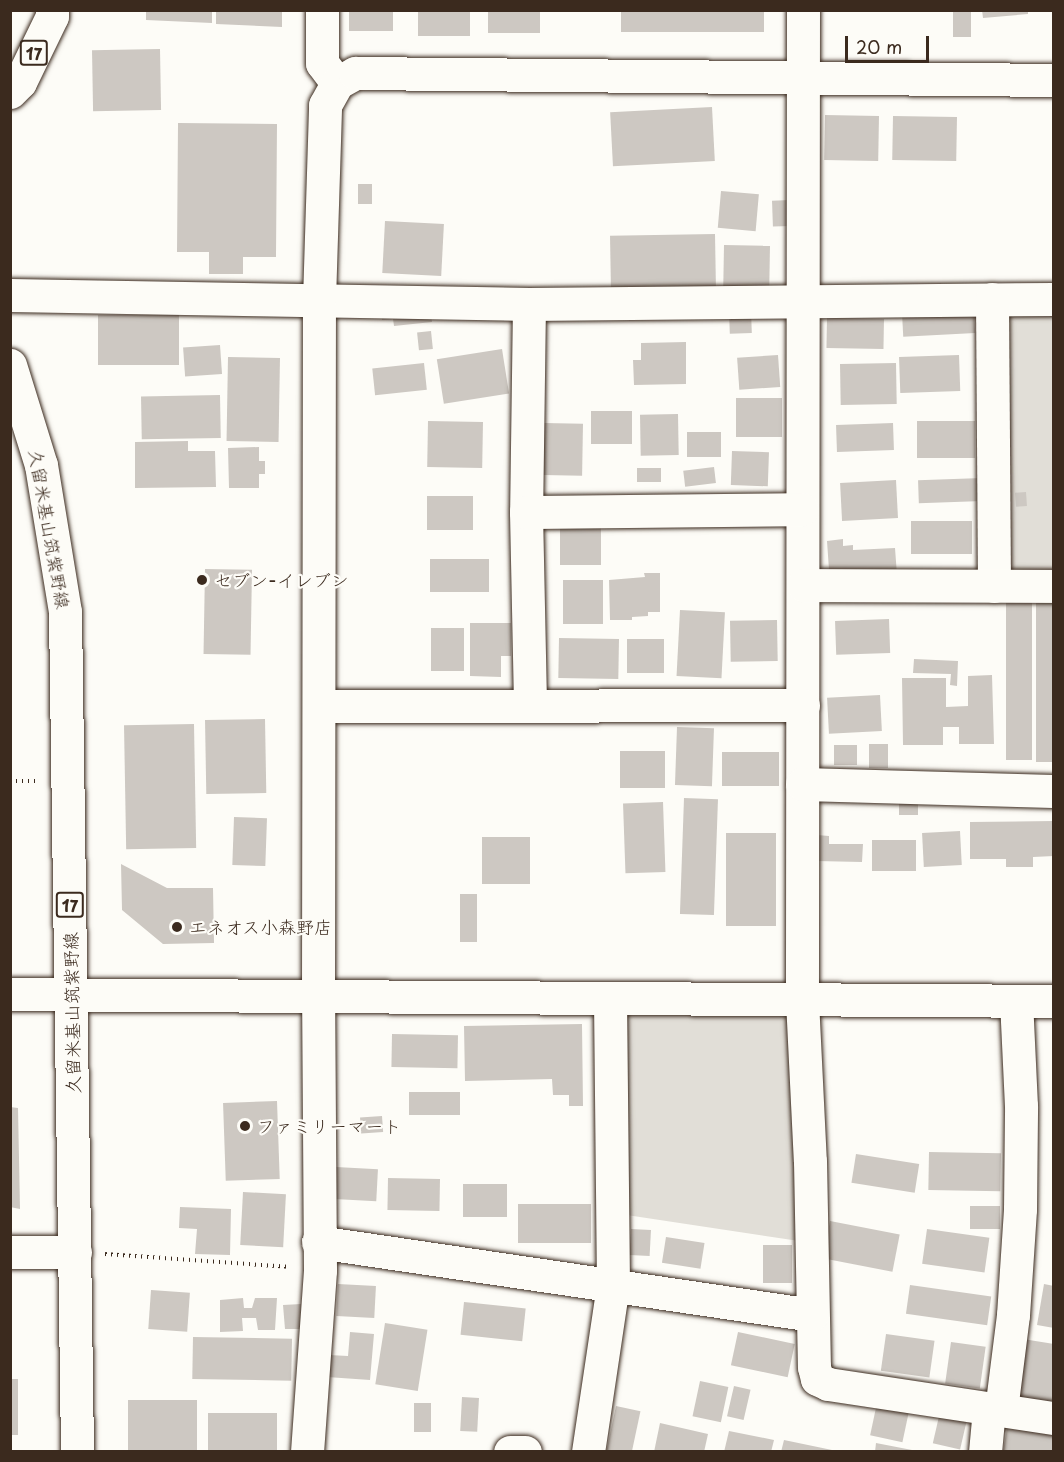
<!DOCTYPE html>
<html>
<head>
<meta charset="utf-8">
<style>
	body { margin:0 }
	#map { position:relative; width:1064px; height:1462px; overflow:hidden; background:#fdfcf7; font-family:"Playpen Sans","Klee One",sans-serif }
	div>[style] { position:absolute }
	.green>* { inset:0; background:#e1ded7; transform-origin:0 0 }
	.building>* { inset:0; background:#cdc8c2; transform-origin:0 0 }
	.path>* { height:4px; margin-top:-2px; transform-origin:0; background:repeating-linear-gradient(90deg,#3b2a1e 0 1.5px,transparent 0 6px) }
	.roads { filter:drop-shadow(0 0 2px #3b2a1e) drop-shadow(0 0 2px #3b2a1e) }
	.minor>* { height:33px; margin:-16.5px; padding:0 16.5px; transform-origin:16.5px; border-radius:16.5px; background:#fdfcf7 }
	.tertiary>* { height:33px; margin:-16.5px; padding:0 16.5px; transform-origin:16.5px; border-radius:16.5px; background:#fdfcf7 }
	.primary>* { height:33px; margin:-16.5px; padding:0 16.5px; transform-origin:16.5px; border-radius:16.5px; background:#fdfcf7 }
	.dots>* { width:16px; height:16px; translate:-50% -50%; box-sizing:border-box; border:3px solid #fdfcf7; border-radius:50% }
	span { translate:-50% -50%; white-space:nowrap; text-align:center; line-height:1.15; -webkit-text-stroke:4.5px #fdfcf7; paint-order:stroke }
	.shield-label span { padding:2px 4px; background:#fdfcf7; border:2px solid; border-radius:4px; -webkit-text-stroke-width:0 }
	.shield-label { font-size:16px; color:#3b2a1e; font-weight:700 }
	.street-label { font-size:18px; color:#3b2a1e }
	.poi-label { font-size:18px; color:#3b2a1e }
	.left { translate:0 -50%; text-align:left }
	.frame { position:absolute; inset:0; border:12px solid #3b2a1e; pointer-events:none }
	.scale { position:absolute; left:845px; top:36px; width:84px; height:27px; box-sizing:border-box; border:3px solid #3b2a1e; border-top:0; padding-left:8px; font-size:18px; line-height:21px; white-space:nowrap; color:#3b2a1e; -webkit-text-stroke:4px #fdfcf7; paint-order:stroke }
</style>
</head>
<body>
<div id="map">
	<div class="green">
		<i style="left:998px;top:311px;width:55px;height:269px"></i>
		<i style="clip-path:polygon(619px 1007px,795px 1009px,799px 1241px,620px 1214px)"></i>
	</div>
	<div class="building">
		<i style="clip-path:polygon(146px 10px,212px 10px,212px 23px,146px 20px)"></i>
		<i style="clip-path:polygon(216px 10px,282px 10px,282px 27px,216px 24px)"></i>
		<i style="left:349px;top:10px;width:44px;height:21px"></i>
		<i style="left:418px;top:10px;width:52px;height:26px"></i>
		<i style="left:488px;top:10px;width:52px;height:23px"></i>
		<i style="left:621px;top:10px;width:143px;height:22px"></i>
		<i style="left:953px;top:10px;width:18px;height:27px"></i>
		<i style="clip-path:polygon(982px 10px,1028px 10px,1028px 14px,983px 18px)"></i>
		<i style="left:160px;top:49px;width:61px;height:68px;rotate:89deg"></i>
		<i style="left:712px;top:107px;width:54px;height:102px;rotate:87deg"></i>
		<i style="left:825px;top:115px;width:54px;height:45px;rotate:1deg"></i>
		<i style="left:893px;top:116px;width:64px;height:44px;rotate:1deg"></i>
		<i style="clip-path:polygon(178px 123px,277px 124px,276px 257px,243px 257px,243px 274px,209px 274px,209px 252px,177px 252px)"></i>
		<i style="left:358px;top:184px;width:14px;height:20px"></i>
		<i style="left:721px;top:191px;width:38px;height:37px;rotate:5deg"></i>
		<i style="left:790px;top:200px;width:26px;height:18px;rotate:88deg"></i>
		<i style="left:385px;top:221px;width:59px;height:52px;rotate:3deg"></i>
		<i style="left:715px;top:234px;width:54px;height:105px;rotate:89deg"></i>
		<i style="left:724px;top:245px;width:46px;height:46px;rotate:1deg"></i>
		<i style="clip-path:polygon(430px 305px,432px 322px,394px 326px,393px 319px,382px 320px,381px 310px)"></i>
		<i style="left:751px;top:310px;width:23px;height:22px;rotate:88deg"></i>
		<i style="left:974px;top:311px;width:22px;height:72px;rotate:87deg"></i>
		<i style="left:98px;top:315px;width:81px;height:50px"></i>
		<i style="left:827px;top:318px;width:57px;height:30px;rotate:1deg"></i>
		<i style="left:431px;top:331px;width:18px;height:14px;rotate:84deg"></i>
		<i style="clip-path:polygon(686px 342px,686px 384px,634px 385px,633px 360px,641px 360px,641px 343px)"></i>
		<i style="left:220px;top:345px;width:29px;height:37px;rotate:86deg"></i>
		<i style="left:502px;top:349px;width:45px;height:66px;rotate:81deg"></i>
		<i style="left:778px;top:355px;width:32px;height:41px;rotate:86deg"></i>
		<i style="left:959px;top:355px;width:36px;height:60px;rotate:88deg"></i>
		<i style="left:228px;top:357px;width:52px;height:84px;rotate:1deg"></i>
		<i style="left:424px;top:363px;width:27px;height:52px;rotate:84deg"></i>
		<i style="left:896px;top:363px;width:41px;height:56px;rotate:89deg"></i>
		<i style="left:220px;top:395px;width:43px;height:79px;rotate:89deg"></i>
		<i style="left:736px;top:398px;width:46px;height:39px"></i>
		<i style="left:591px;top:411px;width:41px;height:33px"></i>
		<i style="left:678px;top:414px;width:41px;height:38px;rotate:89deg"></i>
		<i style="left:428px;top:421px;width:55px;height:46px;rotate:1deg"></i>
		<i style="left:975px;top:421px;width:37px;height:58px;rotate:90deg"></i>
		<i style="left:544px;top:423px;width:39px;height:52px;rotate:1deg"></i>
		<i style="left:893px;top:423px;width:27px;height:57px;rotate:88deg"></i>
		<i style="left:687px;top:432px;width:34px;height:25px"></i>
		<i style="clip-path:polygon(188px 441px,188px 451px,215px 451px,216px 487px,135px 488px,135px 442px)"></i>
		<i style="clip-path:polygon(259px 447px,259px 461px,265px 461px,265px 474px,259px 474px,259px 488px,229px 488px,228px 448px)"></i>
		<i style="left:732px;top:451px;width:37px;height:34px;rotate:2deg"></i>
		<i style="left:714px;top:467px;width:16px;height:31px;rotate:83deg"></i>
		<i style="left:637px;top:468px;width:24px;height:14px"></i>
		<i style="left:982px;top:478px;width:23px;height:64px;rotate:88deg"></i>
		<i style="left:896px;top:480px;width:38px;height:56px;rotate:87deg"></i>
		<i style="left:1026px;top:492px;width:14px;height:11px;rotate:86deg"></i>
		<i style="left:427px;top:496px;width:46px;height:34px"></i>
		<i style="left:560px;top:520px;width:41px;height:45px"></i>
		<i style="left:972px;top:521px;width:33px;height:61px;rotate:90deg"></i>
		<i style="clip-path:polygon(843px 539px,843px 546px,853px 545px,853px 550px,895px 548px,897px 575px,829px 570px,827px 541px)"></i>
		<i style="left:430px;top:559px;width:59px;height:33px"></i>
		<i style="left:205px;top:569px;width:47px;height:85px;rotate:1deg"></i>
		<i style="clip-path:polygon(644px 573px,660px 573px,660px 612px,648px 612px,648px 616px,632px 617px,632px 620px,610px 620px,609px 580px,645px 577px)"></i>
		<i style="left:563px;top:580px;width:40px;height:44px"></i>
		<i style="left:1006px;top:596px;width:26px;height:164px"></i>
		<i style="left:1036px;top:599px;width:18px;height:163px"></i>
		<i style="left:680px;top:610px;width:45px;height:66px;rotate:3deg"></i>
		<i style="left:889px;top:619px;width:34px;height:54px;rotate:88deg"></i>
		<i style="left:777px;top:620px;width:41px;height:47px;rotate:89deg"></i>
		<i style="clip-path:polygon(470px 623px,511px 623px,511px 656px,501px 656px,501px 677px,470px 676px)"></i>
		<i style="left:431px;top:628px;width:33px;height:43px"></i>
		<i style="left:559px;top:638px;width:60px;height:40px;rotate:1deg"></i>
		<i style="left:627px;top:639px;width:37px;height:34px"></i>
		<i style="clip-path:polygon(914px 659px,958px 661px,957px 686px,950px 685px,951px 674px,913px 673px)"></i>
		<i style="clip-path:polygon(992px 675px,994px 744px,959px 744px,959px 727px,943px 727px,943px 745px,903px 745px,902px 678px,946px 678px,946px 707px,968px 706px,968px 676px)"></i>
		<i style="left:880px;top:695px;width:36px;height:53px;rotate:87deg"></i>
		<i style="left:265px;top:719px;width:74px;height:60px;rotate:89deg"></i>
		<i style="left:194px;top:724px;width:124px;height:70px;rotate:89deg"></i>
		<i style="left:677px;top:727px;width:37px;height:58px;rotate:2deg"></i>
		<i style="left:869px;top:744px;width:19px;height:24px"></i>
		<i style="left:834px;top:745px;width:23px;height:20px"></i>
		<i style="left:620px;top:751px;width:45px;height:37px"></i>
		<i style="left:779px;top:752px;width:34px;height:57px;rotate:90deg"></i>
		<i style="left:899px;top:797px;width:19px;height:18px"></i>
		<i style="left:684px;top:798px;width:34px;height:116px;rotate:2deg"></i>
		<i style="left:663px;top:802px;width:70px;height:40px;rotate:88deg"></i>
		<i style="left:234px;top:817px;width:33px;height:48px;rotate:2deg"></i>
		<i style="clip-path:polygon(1054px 821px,1054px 856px,1033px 857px,1033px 867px,1006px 867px,1006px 859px,970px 859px,970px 822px)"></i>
		<i style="left:960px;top:831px;width:34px;height:38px;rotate:87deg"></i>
		<i style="left:726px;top:833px;width:50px;height:93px"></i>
		<i style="clip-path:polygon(817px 835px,829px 836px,829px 844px,863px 844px,862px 862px,816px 861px)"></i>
		<i style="left:482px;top:837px;width:48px;height:47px"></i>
		<i style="left:872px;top:840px;width:44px;height:31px"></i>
		<i style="clip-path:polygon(121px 864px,167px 888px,213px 888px,214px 943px,163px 944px,122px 910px)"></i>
		<i style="left:460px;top:894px;width:17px;height:48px"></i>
		<i style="clip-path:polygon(582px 1024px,583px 1106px,569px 1106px,569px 1095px,553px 1095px,552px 1079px,465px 1081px,464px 1026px)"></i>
		<i style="left:392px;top:1034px;width:66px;height:33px;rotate:1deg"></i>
		<i style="left:460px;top:1092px;width:23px;height:51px;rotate:90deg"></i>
		<i style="left:277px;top:1101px;width:78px;height:54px;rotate:88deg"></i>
		<i style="clip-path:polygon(10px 1107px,18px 1108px,20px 1209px,10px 1207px)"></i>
		<i style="left:382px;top:1116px;width:16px;height:22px;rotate:86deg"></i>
		<i style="left:929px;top:1152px;width:72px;height:38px;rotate:1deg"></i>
		<i style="left:856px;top:1154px;width:64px;height:29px;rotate:9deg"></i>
		<i style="left:336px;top:1167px;width:42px;height:32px;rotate:3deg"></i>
		<i style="left:388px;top:1178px;width:52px;height:32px;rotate:1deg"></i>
		<i style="left:463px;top:1184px;width:44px;height:33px"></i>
		<i style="left:243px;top:1192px;width:43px;height:53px;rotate:3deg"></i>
		<i style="left:591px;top:1204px;width:39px;height:73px;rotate:90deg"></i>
		<i style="left:970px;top:1206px;width:30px;height:23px"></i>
		<i style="clip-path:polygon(180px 1207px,231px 1209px,230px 1255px,195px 1254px,197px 1229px,179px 1228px)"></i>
		<i style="left:830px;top:1221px;width:71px;height:38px;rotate:11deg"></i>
		<i style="left:631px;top:1229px;width:20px;height:26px;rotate:3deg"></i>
		<i style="left:927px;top:1229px;width:63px;height:35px;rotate:8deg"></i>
		<i style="left:666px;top:1237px;width:39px;height:26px;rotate:9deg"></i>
		<i style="left:763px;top:1245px;width:29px;height:38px"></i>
		<i style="left:338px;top:1284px;width:38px;height:32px;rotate:3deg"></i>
		<i style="clip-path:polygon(1044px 1284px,1054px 1286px,1054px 1328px,1037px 1325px)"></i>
		<i style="left:910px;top:1285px;width:82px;height:29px;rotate:8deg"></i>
		<i style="left:151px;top:1290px;width:39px;height:39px;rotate:4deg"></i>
		<i style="clip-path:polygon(243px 1298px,244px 1308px,252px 1308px,255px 1298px,277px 1298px,275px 1330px,258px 1330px,256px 1318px,242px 1318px,243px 1331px,220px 1332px,220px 1300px)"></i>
		<i style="left:464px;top:1302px;width:62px;height:33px;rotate:6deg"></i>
		<i style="clip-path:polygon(301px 1304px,300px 1329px,285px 1329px,283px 1305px)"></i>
		<i style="left:385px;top:1323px;width:43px;height:62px;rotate:9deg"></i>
		<i style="clip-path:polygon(350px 1332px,374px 1334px,370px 1380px,327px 1377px,329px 1355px,348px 1356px)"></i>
		<i style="left:738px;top:1332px;width:58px;height:34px;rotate:12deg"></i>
		<i style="left:886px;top:1334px;width:49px;height:37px;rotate:8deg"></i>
		<i style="left:193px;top:1337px;width:99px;height:42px;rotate:1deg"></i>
		<i style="clip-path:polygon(1023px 1339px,1054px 1344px,1054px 1402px,1015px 1396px)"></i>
		<i style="left:951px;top:1342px;width:35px;height:42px;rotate:8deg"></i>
		<i style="left:10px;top:1379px;width:8px;height:56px"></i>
		<i style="left:700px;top:1381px;width:29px;height:36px;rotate:12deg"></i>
		<i style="left:734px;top:1386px;width:17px;height:31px;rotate:13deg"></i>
		<i style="left:462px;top:1397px;width:17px;height:34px;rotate:3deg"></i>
		<i style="left:128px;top:1400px;width:69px;height:52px"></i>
		<i style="left:414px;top:1403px;width:17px;height:29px"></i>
		<i style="left:877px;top:1403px;width:33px;height:33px;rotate:12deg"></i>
		<i style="left:616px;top:1406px;width:25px;height:46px;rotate:12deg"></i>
		<i style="left:940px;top:1412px;width:28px;height:32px;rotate:13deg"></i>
		<i style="left:277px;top:1413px;width:39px;height:69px;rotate:90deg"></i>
		<i style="clip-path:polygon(660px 1423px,708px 1434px,704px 1452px,654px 1452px)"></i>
		<i style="clip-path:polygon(1007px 1428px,1054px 1435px,1054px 1452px,1003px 1452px)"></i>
		<i style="clip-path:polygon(729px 1431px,774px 1440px,771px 1452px,724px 1452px)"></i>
		<i style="clip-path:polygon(784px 1440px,832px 1450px,832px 1452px,781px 1452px)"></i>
		<i style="clip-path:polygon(876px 1443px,912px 1450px,912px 1452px,875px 1452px)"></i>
	</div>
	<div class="path">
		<i style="left:10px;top:781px;width:27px"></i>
		<i style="left:105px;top:1254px;width:184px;rotate:4deg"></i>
	</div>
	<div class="roads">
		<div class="minor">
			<i style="left:322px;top:10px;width:53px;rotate:90deg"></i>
			<i style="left:322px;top:63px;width:25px;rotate:53deg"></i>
			<i style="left:803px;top:10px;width:990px;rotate:90.06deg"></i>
			<i style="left:802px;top:1000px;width:161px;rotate:87.2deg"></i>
			<i style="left:810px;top:1161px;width:206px;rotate:88.9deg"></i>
			<i style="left:814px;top:1367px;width:12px;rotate:76deg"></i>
			<i style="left:817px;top:1379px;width:12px;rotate:24deg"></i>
			<i style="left:828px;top:1384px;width:229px;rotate:8.6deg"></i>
			<i style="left:10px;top:295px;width:519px;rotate:0.99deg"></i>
			<i style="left:529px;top:304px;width:525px;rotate:-0.55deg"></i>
			<i style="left:992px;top:299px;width:287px;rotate:89.6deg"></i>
			<i style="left:529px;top:304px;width:208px;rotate:90.8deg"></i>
			<i style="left:526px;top:512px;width:193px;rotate:88.8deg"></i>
			<i style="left:526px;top:512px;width:276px;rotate:-0.6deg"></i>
			<i style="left:803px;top:585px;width:251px;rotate:0.2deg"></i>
			<i style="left:319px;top:706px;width:484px;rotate:-0.1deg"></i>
			<i style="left:802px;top:784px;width:252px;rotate:1.6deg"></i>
			<i style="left:318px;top:1242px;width:499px;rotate:8.4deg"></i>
			<i style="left:10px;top:1252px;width:65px"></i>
			<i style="left:1001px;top:1410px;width:96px;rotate:-82.8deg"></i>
			<i style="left:1013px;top:1315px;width:106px;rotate:-86.2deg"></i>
			<i style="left:1020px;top:1209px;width:103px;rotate:-89.4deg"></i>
			<i style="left:1021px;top:1106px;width:105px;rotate:-92.7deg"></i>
			<i style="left:307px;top:1452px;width:182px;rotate:-85.9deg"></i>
			<i style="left:320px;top:1270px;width:273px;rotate:-90.4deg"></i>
			<i style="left:510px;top:1452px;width:15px"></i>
			<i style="left:588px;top:1452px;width:169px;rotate:-81.5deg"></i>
			<i style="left:613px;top:1285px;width:287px;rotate:-90.6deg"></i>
			<i style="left:985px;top:1452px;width:43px;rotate:-84.7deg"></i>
		</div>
		<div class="tertiary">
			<i style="left:10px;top:994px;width:1044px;rotate:0.38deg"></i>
			<i style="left:318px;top:997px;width:697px;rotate:-89.92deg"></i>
			<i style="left:319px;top:300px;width:195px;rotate:-88.2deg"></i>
			<i style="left:325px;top:105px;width:25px;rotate:-61deg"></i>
			<i style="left:337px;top:83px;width:21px;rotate:-29deg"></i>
			<i style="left:355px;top:73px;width:699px;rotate:0.57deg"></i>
		</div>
		<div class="primary">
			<i style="left:10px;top:92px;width:14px;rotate:-45deg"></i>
			<i style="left:20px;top:82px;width:73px;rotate:-64.1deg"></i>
			<i style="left:52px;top:16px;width:6px;rotate:-90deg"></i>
			<i style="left:10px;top:365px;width:105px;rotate:72.8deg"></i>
			<i style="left:41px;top:465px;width:149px;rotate:80.7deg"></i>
			<i style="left:65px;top:612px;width:840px;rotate:89.18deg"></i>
		</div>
	</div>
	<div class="dots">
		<i style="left:202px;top:580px;background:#3b2a1e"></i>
		<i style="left:177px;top:927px;background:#3b2a1e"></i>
		<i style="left:245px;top:1126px;background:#3b2a1e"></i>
	</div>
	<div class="shield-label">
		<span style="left:34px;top:53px">17</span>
		<span style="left:70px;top:905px">17</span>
	</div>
	<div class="street-label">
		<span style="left:49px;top:529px;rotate:80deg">久留米基山筑紫野線</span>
		<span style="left:72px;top:1013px;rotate:-91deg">久留米基山筑紫野線</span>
	</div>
	<div class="poi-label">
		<span class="left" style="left:214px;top:580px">セブン-イレブン</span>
		<span class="left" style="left:189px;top:927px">エネオス小森野店</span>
		<span class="left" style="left:257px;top:1126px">ファミリーマート</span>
	</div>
	<div class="frame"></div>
	<div class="scale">20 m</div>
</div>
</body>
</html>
